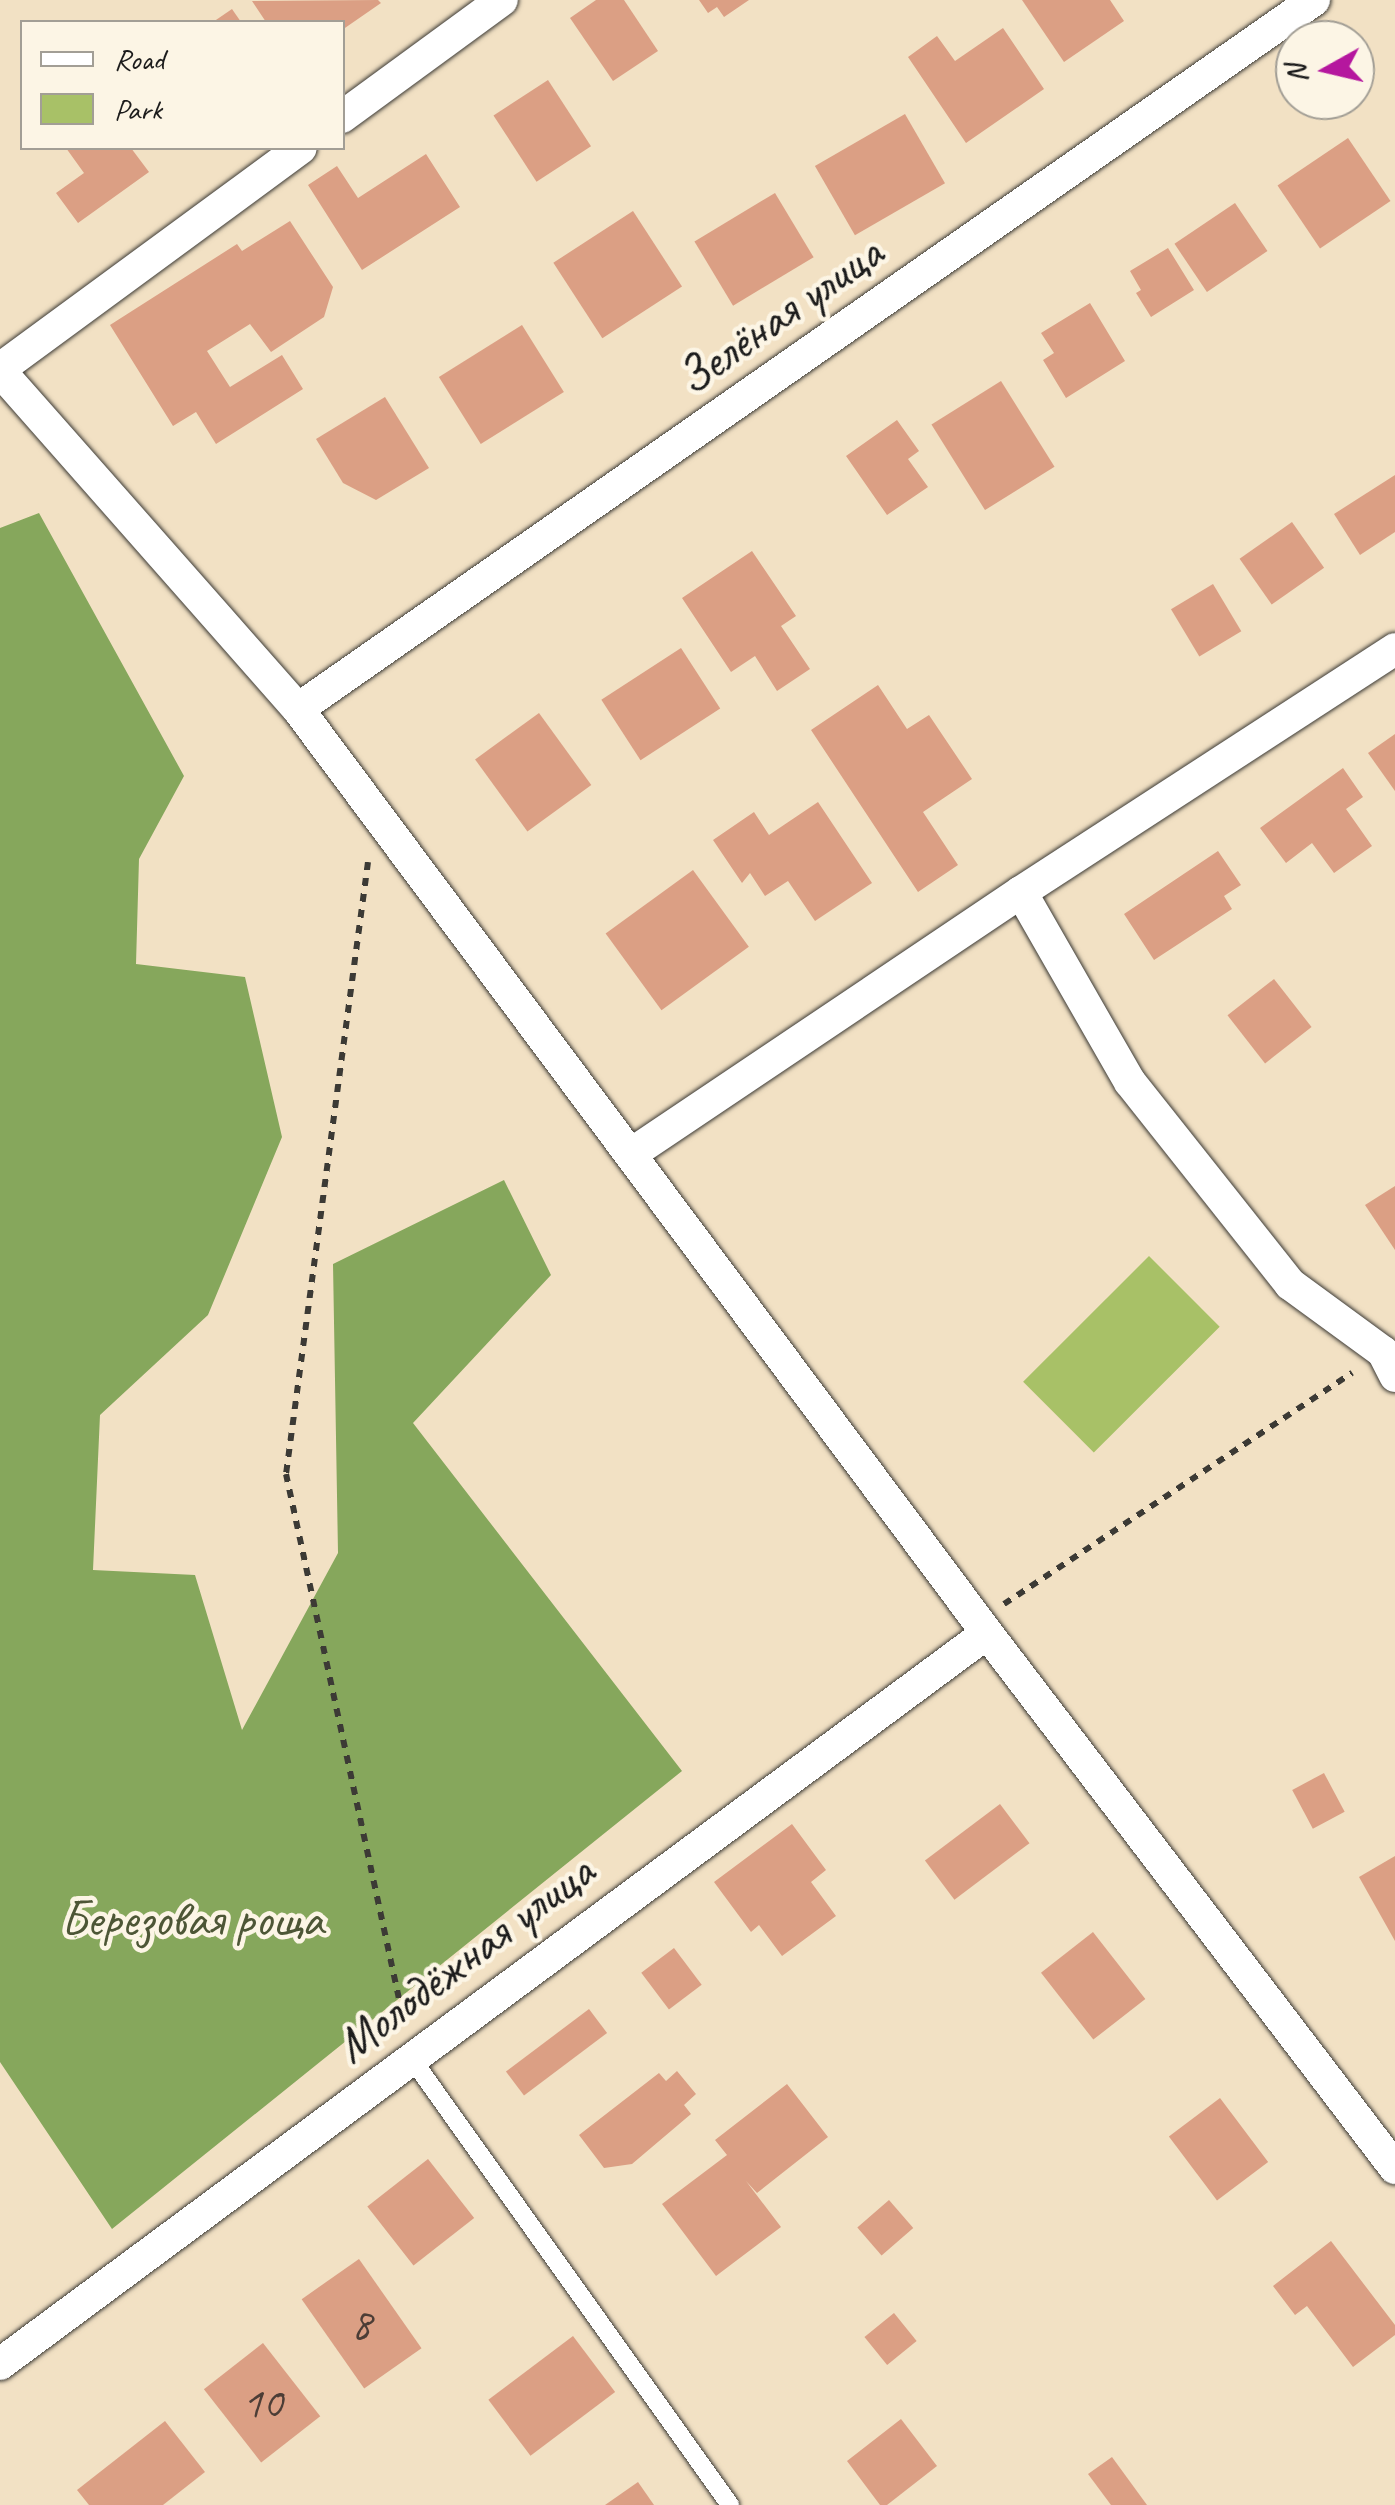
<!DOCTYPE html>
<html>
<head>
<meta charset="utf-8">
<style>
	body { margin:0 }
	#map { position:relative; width:1395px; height:2505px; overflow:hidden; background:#f2e1c4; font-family:Caveat,sans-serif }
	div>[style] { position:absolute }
	.green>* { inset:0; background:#a8c167; transform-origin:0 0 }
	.forest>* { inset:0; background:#86a75c }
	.building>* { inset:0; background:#db9f84; transform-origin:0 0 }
	.path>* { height:6px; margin-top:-3px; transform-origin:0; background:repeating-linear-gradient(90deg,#3c3a35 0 8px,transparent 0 16px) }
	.roads { filter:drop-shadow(0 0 2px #3c3a35) drop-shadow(0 0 2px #3c3a35) }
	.lane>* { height:18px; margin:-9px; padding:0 9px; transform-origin:9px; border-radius:9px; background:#fff }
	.street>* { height:32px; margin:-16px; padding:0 16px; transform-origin:16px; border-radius:16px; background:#fff }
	span { translate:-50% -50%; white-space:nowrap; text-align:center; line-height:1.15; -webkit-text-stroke:9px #fcf5e5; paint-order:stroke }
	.number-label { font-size:45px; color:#4c3d36 }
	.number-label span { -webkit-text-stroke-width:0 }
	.street-label { font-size:50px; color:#1c1c1c }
	.park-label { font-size:50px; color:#4d5636 }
	.legend { position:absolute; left:20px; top:20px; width:325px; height:130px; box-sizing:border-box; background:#fcf5e5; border:2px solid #a29e95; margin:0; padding:12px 18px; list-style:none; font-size:30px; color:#1c1c1c }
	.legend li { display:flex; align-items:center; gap:20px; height:50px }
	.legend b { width:50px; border:2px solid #a29e95 }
	.north { position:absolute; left:1275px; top:20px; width:100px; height:100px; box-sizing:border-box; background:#fcf5e5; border:2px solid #a29e95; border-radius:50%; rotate:262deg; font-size:28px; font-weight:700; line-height:40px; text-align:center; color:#1c1c1c }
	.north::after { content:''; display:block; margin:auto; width:35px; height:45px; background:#b5179e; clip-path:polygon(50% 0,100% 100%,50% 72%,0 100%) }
</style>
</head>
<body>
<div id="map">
	<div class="green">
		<i style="left:1149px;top:1256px;width:100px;height:178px;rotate:45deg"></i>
	</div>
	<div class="forest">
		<i style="clip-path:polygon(39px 513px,184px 776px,139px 859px,136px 964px,245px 977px,282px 1137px,208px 1315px,100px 1415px,93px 1570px,195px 1575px,242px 1730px,338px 1553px,333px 1264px,504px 1180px,551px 1275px,413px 1423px,682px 1771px,112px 2229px,0 2062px,0 528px)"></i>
	</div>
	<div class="building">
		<i style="clip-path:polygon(378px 0,381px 3px,342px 30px,342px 22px,266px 22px,252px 1px)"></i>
		<i style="clip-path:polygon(596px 0,624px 0,658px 51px,613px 81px,570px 18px)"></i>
		<i style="clip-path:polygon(699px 0,749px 0,724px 17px,717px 7px,708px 13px)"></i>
		<i style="clip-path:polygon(1022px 0,1110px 0,1124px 21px,1064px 62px)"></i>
		<i style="clip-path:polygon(232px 9px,241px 22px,213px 22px)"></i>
		<i style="clip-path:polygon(1003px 28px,1044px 89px,966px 143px,908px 57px,937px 36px,955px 61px)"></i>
		<i style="left:548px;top:80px;width:79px;height:65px;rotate:57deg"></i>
		<i style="left:905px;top:114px;width:80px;height:104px;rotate:60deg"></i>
		<i style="left:1348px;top:138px;width:76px;height:85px;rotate:56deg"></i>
		<i style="clip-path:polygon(66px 148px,131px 148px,149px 172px,78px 223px,56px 193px,84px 173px)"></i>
		<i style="clip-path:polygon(426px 154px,460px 207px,362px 270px,308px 185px,337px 166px,358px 198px)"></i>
		<i style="left:775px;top:193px;width:75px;height:94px;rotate:59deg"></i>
		<i style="left:1235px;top:203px;width:58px;height:73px;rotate:56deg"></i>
		<i style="left:633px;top:211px;width:90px;height:95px;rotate:57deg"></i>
		<i style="clip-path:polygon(290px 221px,333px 287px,324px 317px,271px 352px,250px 324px,207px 351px,230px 387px,282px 355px,303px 389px,216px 444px,196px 412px,173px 426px,110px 325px,237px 244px,242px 251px)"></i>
		<i style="clip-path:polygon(1168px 248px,1194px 290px,1151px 317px,1136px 293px,1141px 290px,1130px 271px)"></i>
		<i style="clip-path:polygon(1090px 303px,1125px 361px,1066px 398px,1043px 360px,1054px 353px,1041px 333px)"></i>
		<i style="left:522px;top:325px;width:79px;height:98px;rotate:58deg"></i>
		<i style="left:1001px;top:381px;width:101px;height:82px;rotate:58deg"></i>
		<i style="clip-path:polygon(385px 397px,429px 468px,376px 500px,343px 483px,316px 439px)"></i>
		<i style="clip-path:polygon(897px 420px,919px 451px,908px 459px,928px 487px,887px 515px,846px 456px)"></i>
		<i style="clip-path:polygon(1395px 475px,1395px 532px,1360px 555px,1334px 514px)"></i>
		<i style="left:1292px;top:522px;width:56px;height:64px;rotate:55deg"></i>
		<i style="clip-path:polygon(752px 551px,796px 616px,781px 626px,810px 669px,777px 691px,755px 656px,731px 672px,682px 598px)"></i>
		<i style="left:1213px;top:584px;width:55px;height:49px;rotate:59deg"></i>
		<i style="left:681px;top:648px;width:72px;height:95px;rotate:57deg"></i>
		<i style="clip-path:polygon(878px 685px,907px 729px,929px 715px,972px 779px,923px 812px,958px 865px,918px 892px,811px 730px)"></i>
		<i style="left:539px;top:713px;width:89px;height:79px;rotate:54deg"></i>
		<i style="clip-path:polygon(1395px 734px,1395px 791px,1368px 753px)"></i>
		<i style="clip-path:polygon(1343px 768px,1363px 797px,1346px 809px,1372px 846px,1334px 873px,1312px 843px,1286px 863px,1260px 828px)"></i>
		<i style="clip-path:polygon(818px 802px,872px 883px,815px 921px,788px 881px,765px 896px,750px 873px,742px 883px,713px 840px,754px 812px,769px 835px)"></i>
		<i style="clip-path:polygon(1218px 851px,1241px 885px,1224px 896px,1232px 909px,1154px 960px,1124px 914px)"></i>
		<i style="left:693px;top:870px;width:95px;height:108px;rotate:54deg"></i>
		<i style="left:1274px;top:979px;width:61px;height:59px;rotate:52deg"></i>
		<i style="clip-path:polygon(1395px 1186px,1395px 1250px,1365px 1205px)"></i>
		<i style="left:1324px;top:1773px;width:44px;height:36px;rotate:62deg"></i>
		<i style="left:1000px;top:1804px;width:49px;height:94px;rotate:53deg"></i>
		<i style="clip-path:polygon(792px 1824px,826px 1870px,811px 1882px,836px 1916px,782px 1956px,759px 1925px,751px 1932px,714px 1882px)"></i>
		<i style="clip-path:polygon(1395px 1856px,1395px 1941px,1359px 1877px)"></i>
		<i style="left:1093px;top:1932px;width:85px;height:66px;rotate:52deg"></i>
		<i style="left:674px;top:1948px;width:46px;height:41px;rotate:53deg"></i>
		<i style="left:589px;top:2009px;width:30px;height:104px;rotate:53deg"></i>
		<i style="clip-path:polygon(677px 2071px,696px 2094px,684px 2105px,691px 2114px,632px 2164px,604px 2168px,579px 2135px,659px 2073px,666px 2081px)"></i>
		<i style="clip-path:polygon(787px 2084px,828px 2137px,757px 2193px,746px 2181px,781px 2227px,716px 2276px,662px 2204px,727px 2155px,715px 2140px)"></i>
		<i style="left:1220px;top:2098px;width:80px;height:64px;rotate:53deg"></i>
		<i style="left:428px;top:2159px;width:75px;height:77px;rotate:52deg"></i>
		<i style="left:889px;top:2200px;width:37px;height:42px;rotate:49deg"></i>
		<i style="clip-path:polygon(1331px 2241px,1395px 2325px,1395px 2335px,1353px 2367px,1307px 2306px,1295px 2315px,1273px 2286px)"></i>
		<i style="left:359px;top:2259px;width:109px;height:70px;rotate:55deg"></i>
		<i style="left:894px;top:2313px;width:36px;height:38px;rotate:51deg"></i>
		<i style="left:573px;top:2336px;width:70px;height:106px;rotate:53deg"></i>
		<i style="left:263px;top:2343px;width:93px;height:75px;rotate:52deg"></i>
		<i style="clip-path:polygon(901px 2419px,937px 2466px,887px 2505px,880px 2505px,847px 2461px)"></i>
		<i style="clip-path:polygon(165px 2421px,205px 2472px,163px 2505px,89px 2505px,77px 2490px)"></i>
		<i style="clip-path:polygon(1112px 2457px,1147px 2505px,1111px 2505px,1088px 2474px)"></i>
		<i style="clip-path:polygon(638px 2482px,654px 2505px,605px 2505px)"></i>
	</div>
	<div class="path">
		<i style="left:368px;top:862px;width:617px;rotate:97.63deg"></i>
		<i style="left:286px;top:1474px;width:561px;rotate:77.85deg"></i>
		<i style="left:1004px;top:1604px;width:418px;rotate:-33.6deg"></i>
	</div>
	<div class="roads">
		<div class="lane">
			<i style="left:412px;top:2059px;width:548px;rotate:54.51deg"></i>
		</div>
		<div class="street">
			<i style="left:342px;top:117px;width:198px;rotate:-36.2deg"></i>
			<i style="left:0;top:369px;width:373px;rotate:-36.3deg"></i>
			<i style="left:0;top:371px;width:451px;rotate:48.6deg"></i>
			<i style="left:298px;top:709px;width:1153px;rotate:53.29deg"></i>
			<i style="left:987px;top:1633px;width:673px;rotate:52.67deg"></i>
			<i style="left:298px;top:709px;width:1239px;rotate:-34.91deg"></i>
			<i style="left:1021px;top:892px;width:219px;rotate:60.2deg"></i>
			<i style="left:1130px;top:1082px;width:258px;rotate:51.6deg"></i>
			<i style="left:1290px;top:1284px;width:115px;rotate:36.2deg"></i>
			<i style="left:1383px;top:1352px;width:27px;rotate:63deg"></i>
			<i style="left:631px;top:1154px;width:470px;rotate:-33.9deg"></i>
			<i style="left:1021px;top:892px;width:446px;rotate:-33deg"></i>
			<i style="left:0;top:2364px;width:1228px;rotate:-36.52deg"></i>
		</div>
	</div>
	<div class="number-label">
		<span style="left:361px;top:2324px">8</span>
		<span style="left:262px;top:2403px">10</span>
	</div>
	<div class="street-label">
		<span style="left:779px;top:315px;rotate:-35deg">Зелёная улица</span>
		<span style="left:464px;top:1958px;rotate:-37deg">Молодёжная улица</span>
	</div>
	<div class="park-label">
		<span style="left:192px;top:1919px">Березовая роща</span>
	</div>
	<ul class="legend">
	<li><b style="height:12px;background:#fff"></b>Road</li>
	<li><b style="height:28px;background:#a8c167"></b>Park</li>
	</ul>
	<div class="north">N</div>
</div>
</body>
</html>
